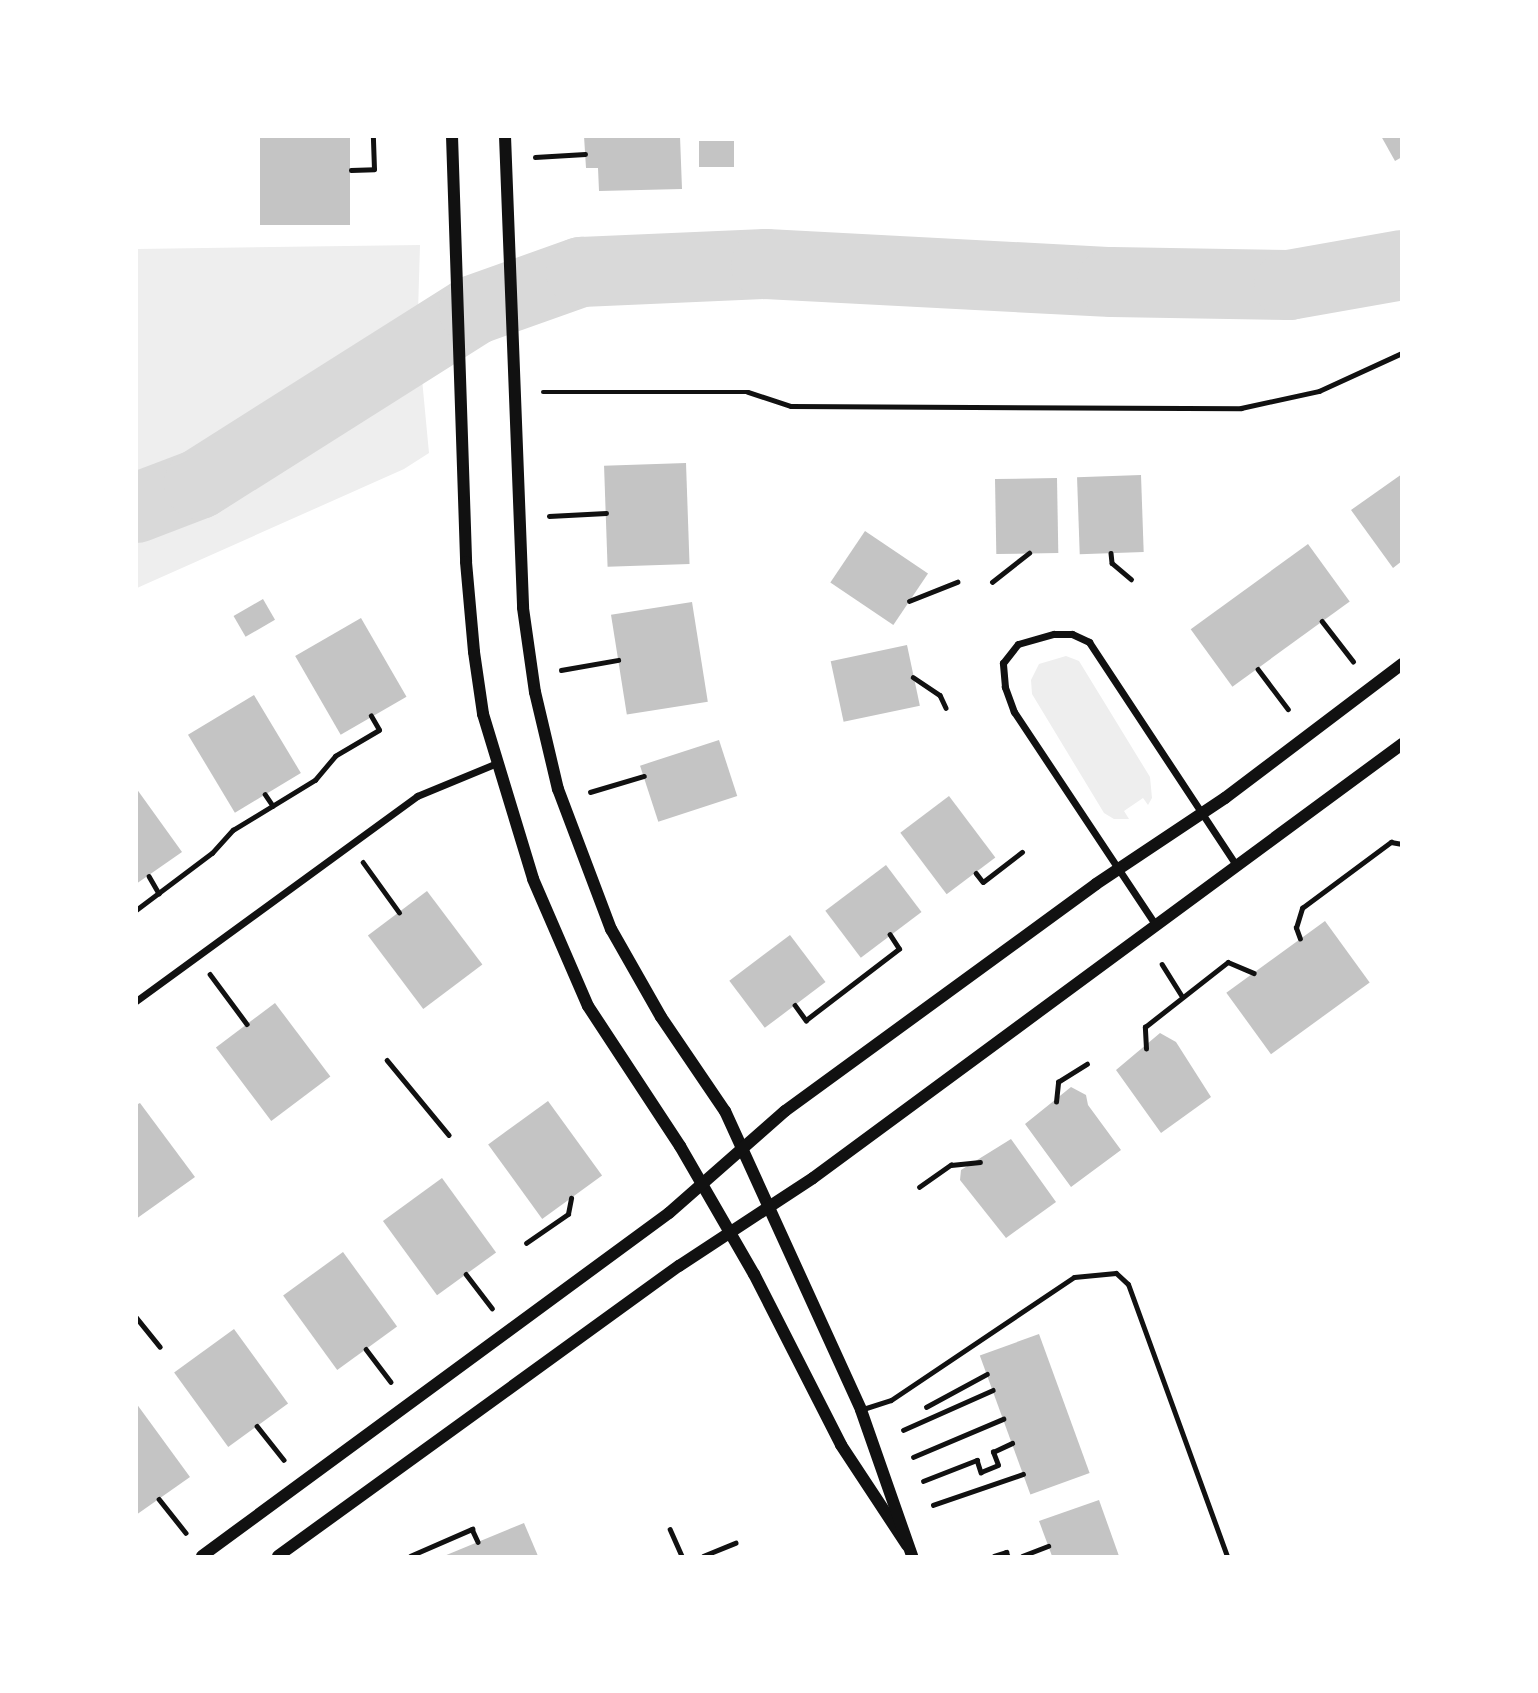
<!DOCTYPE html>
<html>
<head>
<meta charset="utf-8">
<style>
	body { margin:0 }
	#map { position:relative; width:1538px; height:1693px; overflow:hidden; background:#fff; font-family:Manrope,sans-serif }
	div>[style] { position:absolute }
	.green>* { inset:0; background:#eee }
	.river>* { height:70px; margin:-35px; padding:0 35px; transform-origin:35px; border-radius:35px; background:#d9d9d9 }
	.building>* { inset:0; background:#c4c4c4; transform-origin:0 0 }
	.path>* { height:4.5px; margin:-2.25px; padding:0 2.25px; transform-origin:2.25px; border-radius:2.25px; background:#111 }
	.service>* { height:5px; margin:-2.5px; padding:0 2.5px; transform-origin:2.5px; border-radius:2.5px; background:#111 }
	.minor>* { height:7px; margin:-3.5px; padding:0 3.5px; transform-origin:3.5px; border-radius:3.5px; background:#111 }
	.tertiary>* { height:12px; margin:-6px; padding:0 6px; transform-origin:6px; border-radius:6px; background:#111 }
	span { translate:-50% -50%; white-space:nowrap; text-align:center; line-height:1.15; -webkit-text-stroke:5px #fff; paint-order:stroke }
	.frame { position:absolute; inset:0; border:138px solid #fff; pointer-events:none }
</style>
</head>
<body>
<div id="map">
	<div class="green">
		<i style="clip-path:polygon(420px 245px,418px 312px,312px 389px,208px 444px,137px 473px,137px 249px)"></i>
		<i style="clip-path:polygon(422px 379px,429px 453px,404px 469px,137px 588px,137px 541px,200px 516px)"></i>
		<i style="clip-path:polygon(1066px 656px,1079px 661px,1150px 777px,1152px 798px,1148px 805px,1143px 798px,1124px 811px,1129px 819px,1114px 819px,1104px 813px,1032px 694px,1031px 680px,1039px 664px)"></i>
	</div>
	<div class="river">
		<i style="left:136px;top:508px;width:67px;rotate:-20.9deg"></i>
		<i style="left:199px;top:484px;width:325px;rotate:-32.3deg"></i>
		<i style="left:474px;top:310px;width:114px;rotate:-19.6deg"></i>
		<i style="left:581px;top:272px;width:185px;rotate:-2.5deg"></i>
		<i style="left:766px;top:264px;width:346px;rotate:3deg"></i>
		<i style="left:1112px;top:282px;width:177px;rotate:1deg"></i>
		<i style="left:1289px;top:285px;width:115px;rotate:-10deg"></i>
	</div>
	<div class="building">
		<i style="left:260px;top:136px;width:90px;height:89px"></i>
		<i style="clip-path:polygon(584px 136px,680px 136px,682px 189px,599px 191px,598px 168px,586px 168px)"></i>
		<i style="clip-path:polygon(1381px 136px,1402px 136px,1402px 157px,1395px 161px)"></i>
		<i style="left:699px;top:141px;width:35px;height:26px"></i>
		<i style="left:686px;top:463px;width:101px;height:82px;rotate:88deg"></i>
		<i style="clip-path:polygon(1402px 474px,1402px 561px,1393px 568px,1351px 510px)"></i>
		<i style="left:1141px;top:475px;width:77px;height:64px;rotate:88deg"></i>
		<i style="left:1057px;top:478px;width:75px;height:62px;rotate:89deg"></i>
		<i style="left:865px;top:531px;width:76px;height:62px;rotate:34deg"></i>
		<i style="left:1308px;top:544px;width:71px;height:145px;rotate:54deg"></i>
		<i style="left:263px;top:599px;width:24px;height:34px;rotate:60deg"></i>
		<i style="left:692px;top:602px;width:101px;height:82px;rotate:81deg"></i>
		<i style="left:361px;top:618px;width:91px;height:76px;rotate:60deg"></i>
		<i style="left:907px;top:645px;width:62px;height:78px;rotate:78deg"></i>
		<i style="left:254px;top:695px;width:91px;height:77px;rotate:59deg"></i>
		<i style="left:719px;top:740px;width:59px;height:83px;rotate:72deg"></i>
		<i style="clip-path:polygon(136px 788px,182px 852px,136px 884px)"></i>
		<i style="left:949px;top:796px;width:77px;height:61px;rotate:53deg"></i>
		<i style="left:886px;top:865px;width:59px;height:76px;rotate:53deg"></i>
		<i style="left:427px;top:891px;width:92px;height:74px;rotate:53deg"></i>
		<i style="left:1325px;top:921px;width:76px;height:122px;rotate:54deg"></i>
		<i style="left:790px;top:935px;width:59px;height:76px;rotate:53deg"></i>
		<i style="left:275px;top:1003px;width:92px;height:74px;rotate:53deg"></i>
		<i style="clip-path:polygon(1160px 1033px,1176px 1042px,1211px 1097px,1161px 1133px,1116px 1070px)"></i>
		<i style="clip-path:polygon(1071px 1087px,1086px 1095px,1088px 1105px,1121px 1150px,1071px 1187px,1025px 1124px)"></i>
		<i style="left:548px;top:1101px;width:92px;height:74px;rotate:54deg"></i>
		<i style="clip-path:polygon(140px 1103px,195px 1177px,136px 1219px,136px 1105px)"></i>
		<i style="clip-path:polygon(1011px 1139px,1056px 1202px,1006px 1238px,960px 1180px,961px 1170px)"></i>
		<i style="left:442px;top:1178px;width:92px;height:73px;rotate:54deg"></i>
		<i style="left:343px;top:1252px;width:92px;height:74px;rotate:54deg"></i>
		<i style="left:234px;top:1329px;width:92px;height:74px;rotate:54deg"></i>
		<i style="left:1039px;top:1334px;width:148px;height:63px;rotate:70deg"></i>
		<i style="clip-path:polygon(136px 1403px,190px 1477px,136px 1515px)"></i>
		<i style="clip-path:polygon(1099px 1500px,1119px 1556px,1052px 1556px,1039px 1521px)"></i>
		<i style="clip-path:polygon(524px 1523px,538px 1556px,444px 1556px)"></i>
	</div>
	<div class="path">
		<i style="left:535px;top:157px;width:50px;rotate:-3.4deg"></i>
		<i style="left:351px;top:170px;width:23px;rotate:-2deg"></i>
		<i style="left:374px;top:169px;width:33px;rotate:-92deg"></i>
		<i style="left:543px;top:392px;width:205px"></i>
		<i style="left:748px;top:392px;width:45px;rotate:18deg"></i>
		<i style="left:791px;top:406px;width:450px;rotate:0.3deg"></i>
		<i style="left:1241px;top:408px;width:80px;rotate:-12.3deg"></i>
		<i style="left:1319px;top:391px;width:91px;rotate:-24.6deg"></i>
		<i style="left:549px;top:516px;width:57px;rotate:-3deg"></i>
		<i style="left:1111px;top:553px;width:10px;rotate:84deg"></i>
		<i style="left:1112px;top:563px;width:25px;rotate:40deg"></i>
		<i style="left:992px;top:582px;width:47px;rotate:-38.1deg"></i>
		<i style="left:909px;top:601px;width:52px;rotate:-21.6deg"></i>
		<i style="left:1322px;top:621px;width:51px;rotate:52.2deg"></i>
		<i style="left:1258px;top:669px;width:50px;rotate:53.1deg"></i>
		<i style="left:561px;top:670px;width:58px;rotate:-10deg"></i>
		<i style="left:913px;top:677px;width:32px;rotate:34deg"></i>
		<i style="left:940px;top:695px;width:14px;rotate:65deg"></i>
		<i style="left:590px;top:792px;width:56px;rotate:-16.5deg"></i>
		<i style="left:265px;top:794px;width:14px;rotate:56deg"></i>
		<i style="left:363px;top:862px;width:62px;rotate:54.2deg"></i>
		<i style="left:976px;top:873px;width:11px;rotate:52deg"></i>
		<i style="left:983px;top:882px;width:49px;rotate:-37.6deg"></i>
		<i style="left:149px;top:876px;width:20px;rotate:60deg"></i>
		<i style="left:136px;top:910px;width:95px;rotate:-36.9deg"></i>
		<i style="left:212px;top:853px;width:31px;rotate:-48deg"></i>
		<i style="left:233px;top:830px;width:96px;rotate:-31.4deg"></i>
		<i style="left:315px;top:780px;width:31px;rotate:-50deg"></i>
		<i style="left:335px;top:756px;width:51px;rotate:-30.6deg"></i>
		<i style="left:379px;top:730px;width:16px;rotate:-120deg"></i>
		<i style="left:1300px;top:939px;width:12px;rotate:-110deg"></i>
		<i style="left:1296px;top:928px;width:21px;rotate:-73deg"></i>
		<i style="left:1302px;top:908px;width:111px;rotate:-36.6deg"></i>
		<i style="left:1391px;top:842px;width:11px;rotate:10deg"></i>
		<i style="left:1162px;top:964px;width:38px;rotate:58deg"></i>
		<i style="left:210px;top:974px;width:62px;rotate:53.5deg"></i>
		<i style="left:795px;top:1005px;width:19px;rotate:54deg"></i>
		<i style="left:806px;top:1020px;width:117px;rotate:-37.4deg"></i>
		<i style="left:899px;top:949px;width:17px;rotate:-123deg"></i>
		<i style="left:1146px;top:1049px;width:22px;rotate:-93deg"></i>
		<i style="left:1145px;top:1027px;width:105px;rotate:-38.1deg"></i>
		<i style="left:1228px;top:962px;width:28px;rotate:23deg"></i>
		<i style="left:387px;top:1060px;width:97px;rotate:50.4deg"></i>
		<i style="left:1056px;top:1102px;width:20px;rotate:-84deg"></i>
		<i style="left:1058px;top:1082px;width:34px;rotate:-32deg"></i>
		<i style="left:919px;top:1187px;width:39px;rotate:-35deg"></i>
		<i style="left:951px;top:1165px;width:29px;rotate:-6deg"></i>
		<i style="left:526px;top:1243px;width:51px;rotate:-34.6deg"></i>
		<i style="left:568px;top:1214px;width:16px;rotate:-79deg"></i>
		<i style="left:466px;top:1274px;width:43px;rotate:52.6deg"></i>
		<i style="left:136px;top:1317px;width:38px;rotate:51deg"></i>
		<i style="left:366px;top:1349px;width:41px;rotate:52.9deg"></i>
		<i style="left:926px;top:1407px;width:69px;rotate:-28.4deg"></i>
		<i style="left:257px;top:1426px;width:43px;rotate:51.5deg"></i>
		<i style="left:903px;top:1430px;width:98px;rotate:-24deg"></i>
		<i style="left:913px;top:1457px;width:98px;rotate:-22.9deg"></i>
		<i style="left:923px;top:1481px;width:58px;rotate:-21.3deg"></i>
		<i style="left:977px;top:1460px;width:13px;rotate:72deg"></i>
		<i style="left:981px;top:1472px;width:18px;rotate:-22deg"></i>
		<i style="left:998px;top:1465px;width:14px;rotate:-111deg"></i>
		<i style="left:993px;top:1452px;width:21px;rotate:-25deg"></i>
		<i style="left:159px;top:1499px;width:43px;rotate:51.5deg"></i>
		<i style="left:933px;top:1505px;width:95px;rotate:-19deg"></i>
		<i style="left:670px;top:1529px;width:30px;rotate:66deg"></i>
		<i style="left:410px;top:1556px;width:68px;rotate:-23.5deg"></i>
		<i style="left:472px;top:1529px;width:14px;rotate:65deg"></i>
		<i style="left:703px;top:1556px;width:35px;rotate:-22deg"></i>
		<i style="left:994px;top:1556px;width:13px;rotate:-18deg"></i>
		<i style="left:1006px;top:1552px;width:4px;rotate:63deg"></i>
		<i style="left:1022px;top:1556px;width:28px;rotate:-21deg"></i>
	</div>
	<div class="service">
		<i style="left:863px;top:1409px;width:29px;rotate:-18deg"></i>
		<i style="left:891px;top:1400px;width:220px;rotate:-33.9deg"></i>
		<i style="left:1074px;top:1277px;width:42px;rotate:-5.4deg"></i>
		<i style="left:1116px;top:1273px;width:16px;rotate:43deg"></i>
		<i style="left:1128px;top:1284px;width:289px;rotate:70deg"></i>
	</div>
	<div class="minor">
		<i style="left:1155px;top:924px;width:255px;rotate:-123.6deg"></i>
		<i style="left:1014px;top:712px;width:27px;rotate:-110deg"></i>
		<i style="left:1005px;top:687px;width:24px;rotate:-95deg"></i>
		<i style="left:1003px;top:663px;width:24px;rotate:-52deg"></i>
		<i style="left:1018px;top:644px;width:37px;rotate:-16deg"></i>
		<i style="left:1054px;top:634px;width:18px"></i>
		<i style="left:1072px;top:634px;width:19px;rotate:25deg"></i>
		<i style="left:1089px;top:642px;width:267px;rotate:56.6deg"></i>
		<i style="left:136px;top:1001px;width:348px;rotate:-36.1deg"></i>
		<i style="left:417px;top:796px;width:87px;rotate:-22.4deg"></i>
	</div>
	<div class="tertiary">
		<i style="left:452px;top:136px;width:426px;rotate:88.1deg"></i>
		<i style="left:466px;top:562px;width:90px;rotate:84.9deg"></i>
		<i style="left:474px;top:652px;width:63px;rotate:81.7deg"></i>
		<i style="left:483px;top:714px;width:172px;rotate:73.1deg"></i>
		<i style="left:533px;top:879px;width:138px;rotate:66.6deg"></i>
		<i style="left:588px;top:1006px;width:168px;rotate:56.7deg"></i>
		<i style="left:680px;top:1146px;width:148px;rotate:60deg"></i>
		<i style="left:754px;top:1274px;width:192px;rotate:63deg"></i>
		<i style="left:841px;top:1445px;width:120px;rotate:56.6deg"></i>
		<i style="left:505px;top:136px;width:472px;rotate:87.8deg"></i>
		<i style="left:523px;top:608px;width:85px;rotate:81.9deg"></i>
		<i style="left:535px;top:692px;width:100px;rotate:76.7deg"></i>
		<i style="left:558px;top:789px;width:150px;rotate:69.3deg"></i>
		<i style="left:611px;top:929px;width:101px;rotate:60.4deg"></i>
		<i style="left:661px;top:1017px;width:114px;rotate:55.8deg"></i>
		<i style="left:725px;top:1111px;width:328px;rotate:65.5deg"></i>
		<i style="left:861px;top:1410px;width:155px;rotate:70.7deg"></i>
		<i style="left:202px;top:1556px;width:579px;rotate:-36.3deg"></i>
		<i style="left:669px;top:1213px;width:154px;rotate:-41.3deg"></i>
		<i style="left:785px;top:1111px;width:385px;rotate:-36.1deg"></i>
		<i style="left:1096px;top:884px;width:155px;rotate:-33.7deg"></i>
		<i style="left:1225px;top:798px;width:222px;rotate:-37.1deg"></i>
		<i style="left:278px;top:1556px;width:495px;rotate:-35.9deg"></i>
		<i style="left:679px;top:1266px;width:160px;rotate:-33.3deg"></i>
		<i style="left:813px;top:1178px;width:732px;rotate:-36.38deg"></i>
	</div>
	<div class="frame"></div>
</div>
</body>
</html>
